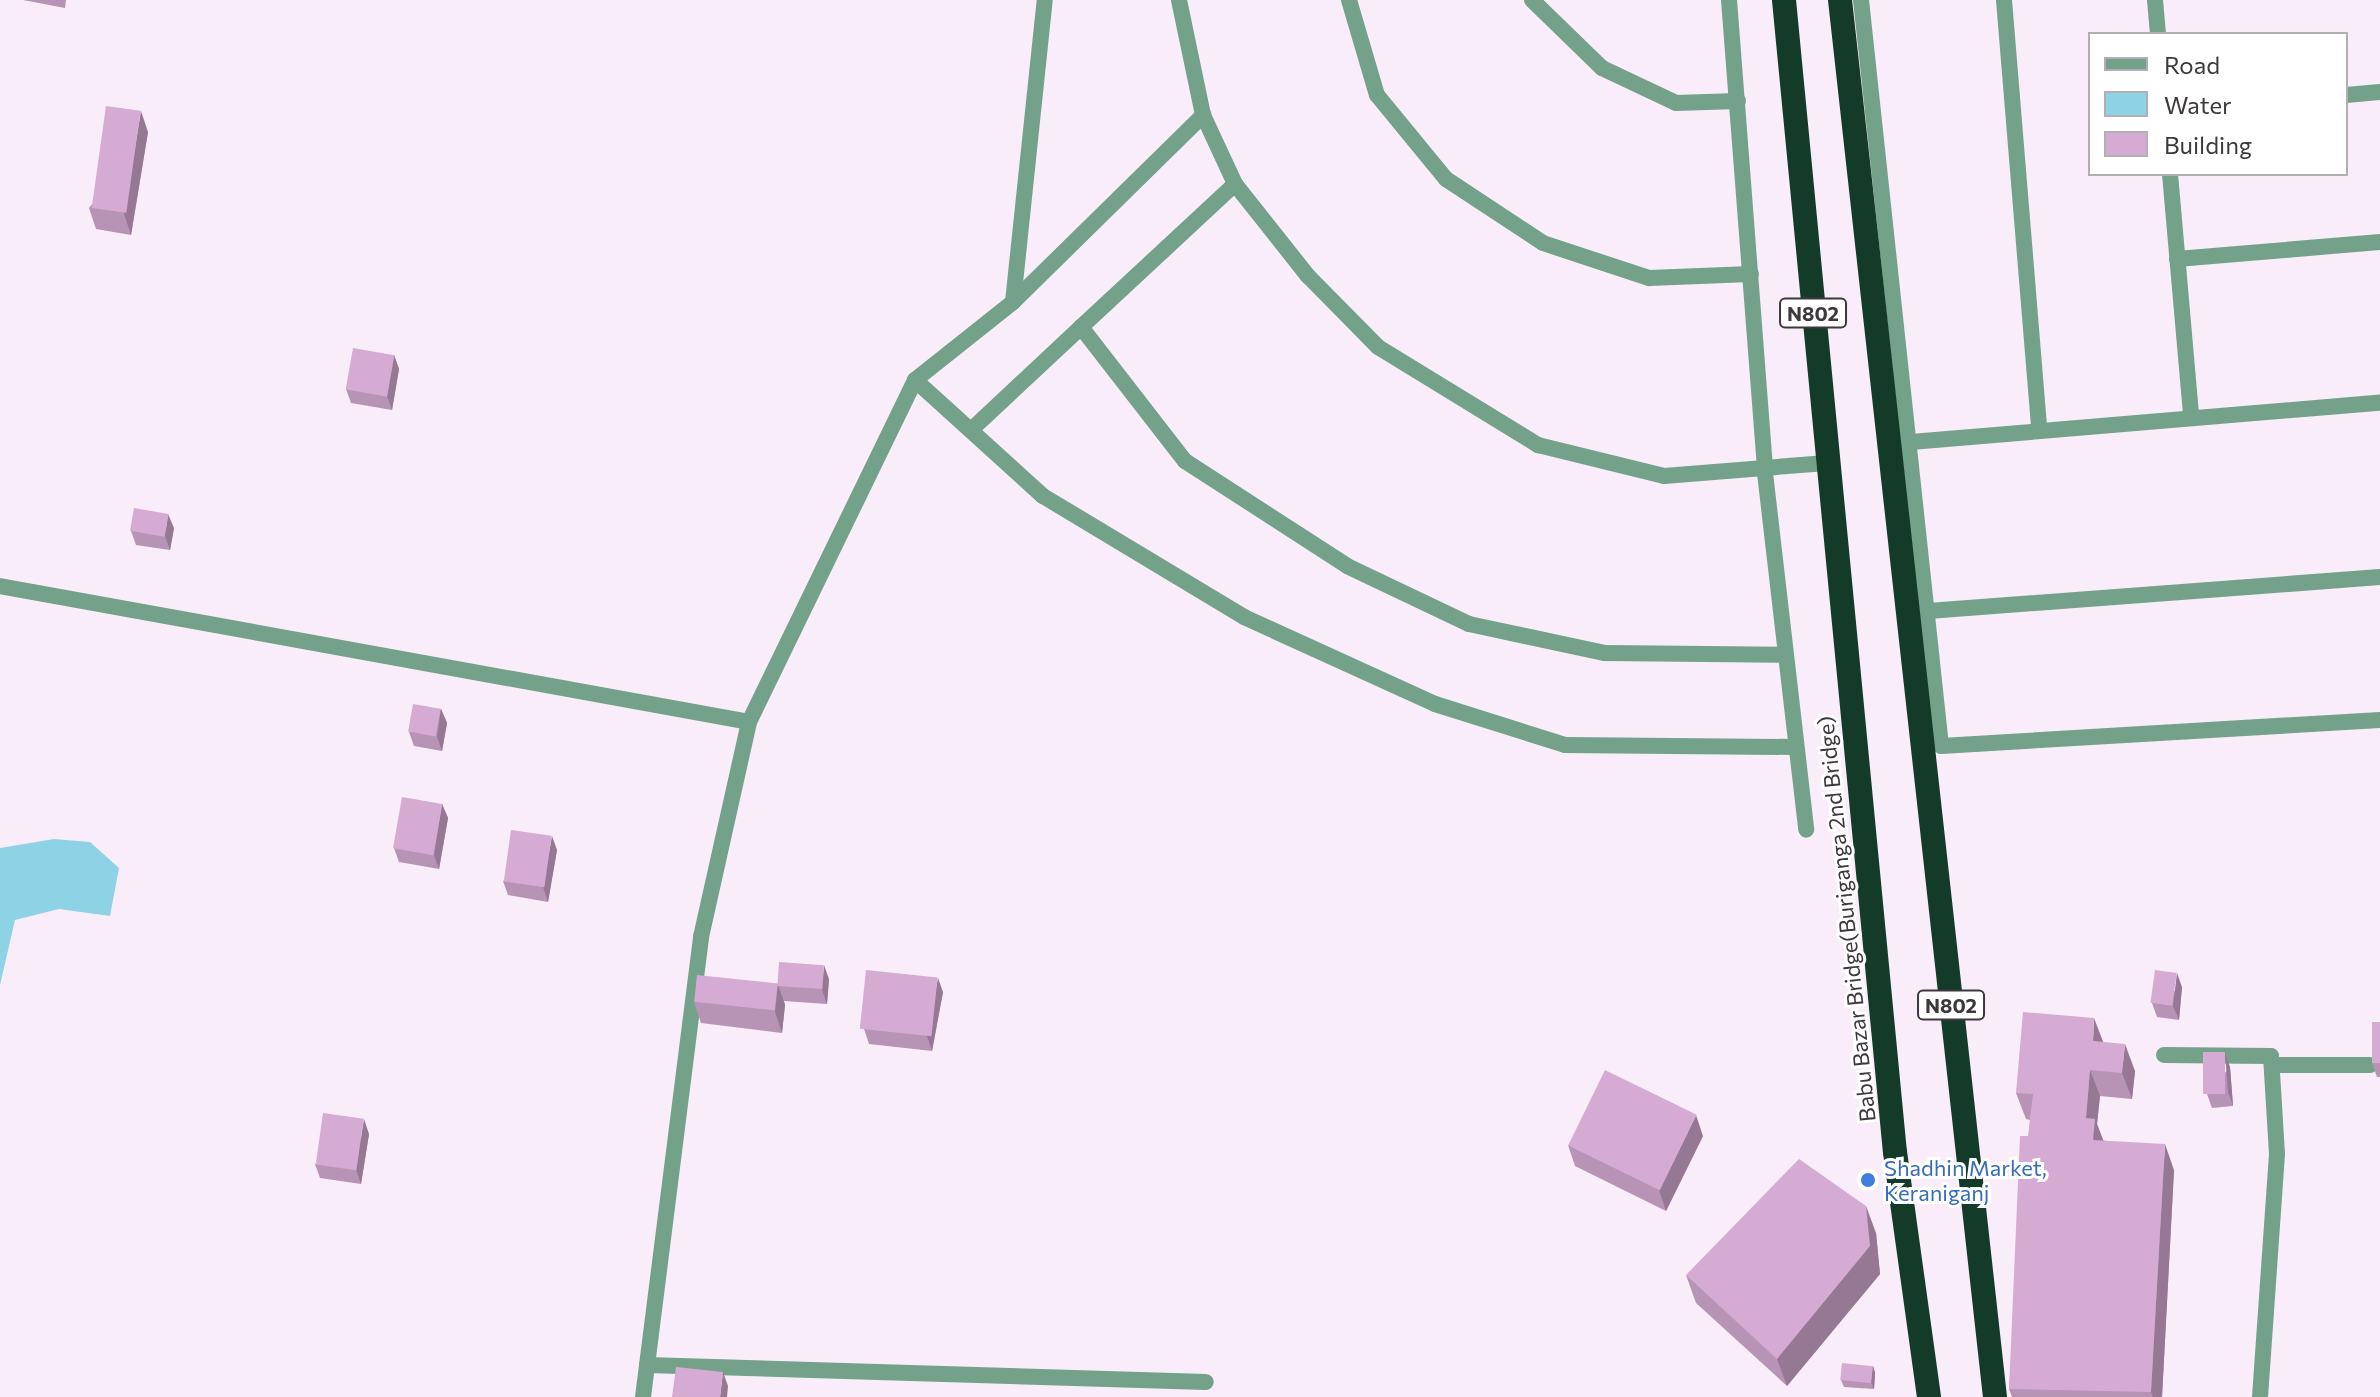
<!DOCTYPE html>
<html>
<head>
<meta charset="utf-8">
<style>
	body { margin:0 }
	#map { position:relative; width:2380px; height:1397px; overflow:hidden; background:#f8edf8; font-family:Commissioner,sans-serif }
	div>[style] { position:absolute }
	.water>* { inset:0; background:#8ed3e5 }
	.street>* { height:16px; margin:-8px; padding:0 8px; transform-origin:8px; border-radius:8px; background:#73a18a }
	.highway>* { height:24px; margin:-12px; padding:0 12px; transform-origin:12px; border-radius:12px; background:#143a2a }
	.wall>* { inset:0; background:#b793b6 }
	.shaded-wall>* { inset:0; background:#957894 }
	.building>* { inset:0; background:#d5abd4; transform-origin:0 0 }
	.dots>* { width:22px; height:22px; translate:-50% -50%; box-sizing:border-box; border:4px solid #fff; border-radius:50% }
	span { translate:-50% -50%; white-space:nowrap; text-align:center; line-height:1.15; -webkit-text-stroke:6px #fff; paint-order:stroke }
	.shield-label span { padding:2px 6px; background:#fff; border:2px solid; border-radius:6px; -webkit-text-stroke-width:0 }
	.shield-label { font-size:20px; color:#3c383c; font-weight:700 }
	.street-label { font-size:22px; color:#3c383c }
	.shop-label { font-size:22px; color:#366cbe }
	.left { translate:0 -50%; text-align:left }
	.legend { position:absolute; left:2088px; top:32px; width:260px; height:144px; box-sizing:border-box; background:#fff; border:2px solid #b1afb1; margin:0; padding:10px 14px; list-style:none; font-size:24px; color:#3c383c }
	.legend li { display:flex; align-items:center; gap:16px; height:40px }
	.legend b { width:40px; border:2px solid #b1afb1 }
</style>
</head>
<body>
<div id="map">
	<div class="water">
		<i style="clip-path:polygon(54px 839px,90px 842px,119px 868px,110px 916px,59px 909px,15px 920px,0 985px,0 848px)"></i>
	</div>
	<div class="street">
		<i style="left:1179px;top:0;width:117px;rotate:78.2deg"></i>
		<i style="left:1203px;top:115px;width:76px;rotate:65.1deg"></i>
		<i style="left:1235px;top:184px;width:117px;rotate:51.6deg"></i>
		<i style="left:1308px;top:276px;width:100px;rotate:45.4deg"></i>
		<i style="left:1378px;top:347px;width:188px;rotate:31.5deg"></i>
		<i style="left:1538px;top:445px;width:130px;rotate:13.8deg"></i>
		<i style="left:1664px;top:476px;width:163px;rotate:-4.6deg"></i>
		<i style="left:1349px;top:0;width:99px;rotate:73.6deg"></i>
		<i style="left:1377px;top:95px;width:109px;rotate:50.6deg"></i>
		<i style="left:1446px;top:179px;width:116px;rotate:33.4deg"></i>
		<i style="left:1543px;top:243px;width:112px;rotate:18.3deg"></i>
		<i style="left:1649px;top:278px;width:102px;rotate:-2.2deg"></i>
		<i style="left:1532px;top:0;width:98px;rotate:44.2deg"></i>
		<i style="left:1602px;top:68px;width:82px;rotate:25.3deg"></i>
		<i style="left:1676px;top:103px;width:62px;rotate:-1.8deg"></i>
		<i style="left:1729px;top:0;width:474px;rotate:85.6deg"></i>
		<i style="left:1765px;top:473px;width:359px;rotate:83.4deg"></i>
		<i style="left:1861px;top:0;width:750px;rotate:83.88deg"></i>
		<i style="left:1941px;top:746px;width:440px;rotate:-3.4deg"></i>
		<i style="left:2004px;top:0;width:430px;rotate:85.3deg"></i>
		<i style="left:2155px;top:0;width:34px;rotate:85deg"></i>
		<i style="left:2346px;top:95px;width:34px;rotate:-5deg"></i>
		<i style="left:2170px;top:174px;width:243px;rotate:85deg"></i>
		<i style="left:1235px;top:184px;width:210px;rotate:137.1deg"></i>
		<i style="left:1081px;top:327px;width:170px;rotate:52.2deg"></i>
		<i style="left:1185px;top:461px;width:193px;rotate:32.9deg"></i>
		<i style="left:1347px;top:566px;width:135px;rotate:25.4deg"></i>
		<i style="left:1469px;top:624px;width:138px;rotate:12.1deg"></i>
		<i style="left:1604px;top:653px;width:178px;rotate:0.6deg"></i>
		<i style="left:2177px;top:259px;width:204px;rotate:-4.8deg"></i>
		<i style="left:1013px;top:302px;width:267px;rotate:-44.5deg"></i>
		<i style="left:915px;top:380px;width:173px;rotate:42.2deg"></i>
		<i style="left:1043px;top:496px;width:235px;rotate:31deg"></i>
		<i style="left:1244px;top:617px;width:210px;rotate:24.5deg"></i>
		<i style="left:1435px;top:704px;width:136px;rotate:17.5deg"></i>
		<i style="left:1565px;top:745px;width:229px;rotate:0.5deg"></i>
		<i style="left:971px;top:430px;width:151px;rotate:-43.1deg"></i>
		<i style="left:1899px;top:443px;width:483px;rotate:-4.8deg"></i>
		<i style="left:0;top:586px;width:761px;rotate:10.29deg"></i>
		<i style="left:1915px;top:612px;width:466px;rotate:-4.3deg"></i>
		<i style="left:2164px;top:1055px;width:107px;rotate:0.5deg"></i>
		<i style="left:2271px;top:1056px;width:98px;rotate:86.5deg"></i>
		<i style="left:2277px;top:1154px;width:244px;rotate:94deg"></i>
		<i style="left:2272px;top:1065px;width:98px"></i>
		<i style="left:647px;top:1365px;width:559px;rotate:1.74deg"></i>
		<i style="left:643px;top:1397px;width:464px;rotate:-82.8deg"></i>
		<i style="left:701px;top:937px;width:220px;rotate:-77.4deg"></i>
		<i style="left:749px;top:722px;width:380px;rotate:-64.1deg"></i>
		<i style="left:915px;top:380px;width:125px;rotate:-38.5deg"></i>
		<i style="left:1013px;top:302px;width:304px;rotate:-84deg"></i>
	</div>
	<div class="highway">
		<i style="left:1784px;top:0;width:1157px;rotate:84.5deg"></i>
		<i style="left:1895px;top:1152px;width:247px;rotate:82.1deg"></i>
		<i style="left:1840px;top:0;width:1406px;rotate:83.67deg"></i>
	</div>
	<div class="wall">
		<i style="clip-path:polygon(23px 0,66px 0,65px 8px)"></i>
		<i style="clip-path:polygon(148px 132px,131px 235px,96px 229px,89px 208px)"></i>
		<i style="clip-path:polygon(394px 355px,399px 369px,392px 410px,351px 403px,346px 389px)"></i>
		<i style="clip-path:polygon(174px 528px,170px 550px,136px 545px,131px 531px)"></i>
		<i style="clip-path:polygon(441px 709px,447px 723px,442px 751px,414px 746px,409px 732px)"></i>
		<i style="clip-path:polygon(442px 804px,448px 818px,439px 869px,399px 862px,394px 848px)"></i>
		<i style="clip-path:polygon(557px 850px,548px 902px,508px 895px,503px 881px)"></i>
		<i style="clip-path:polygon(829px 979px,827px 1004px,784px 1001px,785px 1005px,782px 1033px,701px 1023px,694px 1002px,777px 984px)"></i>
		<i style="clip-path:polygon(2182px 987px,2179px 1020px,2157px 1017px,2152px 1003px)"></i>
		<i style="clip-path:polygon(943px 992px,932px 1051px,869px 1044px,864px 1029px)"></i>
		<i style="clip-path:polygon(2380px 1022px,2380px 1077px,2377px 1077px,2372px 1063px)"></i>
		<i style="clip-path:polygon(2103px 1042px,2135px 1071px,2132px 1099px,2100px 1096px,2097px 1124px,2103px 1140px,2174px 1170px,2162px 1397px,2012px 1397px,2009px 1389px,2030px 1120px,2026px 1119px,2016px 1093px)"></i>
		<i style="clip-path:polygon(2230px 1067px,2233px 1106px,2212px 1108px,2207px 1094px)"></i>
		<i style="clip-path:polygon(369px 1134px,361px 1184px,320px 1178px,315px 1164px)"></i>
		<i style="clip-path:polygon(1703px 1136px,1666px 1211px,1575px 1166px,1568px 1145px)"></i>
		<i style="clip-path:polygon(1876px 1233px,1880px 1274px,1787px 1386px,1696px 1303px,1686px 1275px)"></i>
		<i style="clip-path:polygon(1873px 1366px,1875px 1373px,1874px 1389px,1844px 1387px,1841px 1380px)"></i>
	</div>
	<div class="shaded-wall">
		<i style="clip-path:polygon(141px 111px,148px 132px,131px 235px,124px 214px)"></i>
		<i style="clip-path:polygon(394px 355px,399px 369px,392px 410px,387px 396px)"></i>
		<i style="clip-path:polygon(168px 514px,174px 528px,170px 550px,165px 536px)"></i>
		<i style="clip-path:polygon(441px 709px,447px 723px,442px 751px,437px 737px)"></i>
		<i style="clip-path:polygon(442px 804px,448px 818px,439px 869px,434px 855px)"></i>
		<i style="clip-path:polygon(552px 836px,557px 850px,548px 902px,543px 887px)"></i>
		<i style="clip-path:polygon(824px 965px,829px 979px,827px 1004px,822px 990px)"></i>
		<i style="clip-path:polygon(2177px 973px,2182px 987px,2179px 1020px,2173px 1006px)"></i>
		<i style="clip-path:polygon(938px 978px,943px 992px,932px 1051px,927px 1036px)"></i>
		<i style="clip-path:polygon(778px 984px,785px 1005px,782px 1033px,775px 1012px)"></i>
		<i style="clip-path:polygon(2094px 1018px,2104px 1044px,2093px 1041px)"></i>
		<i style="clip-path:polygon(2125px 1044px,2135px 1071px,2132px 1099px,2122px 1073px)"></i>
		<i style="clip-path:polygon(2225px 1052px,2230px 1067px,2233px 1106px,2228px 1092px)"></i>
		<i style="clip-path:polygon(2090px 1070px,2100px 1096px,2097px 1124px,2105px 1145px,2103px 1166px,2086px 1118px)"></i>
		<i style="clip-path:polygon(1696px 1115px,1703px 1136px,1666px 1211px,1659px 1190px)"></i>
		<i style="clip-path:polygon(364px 1119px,369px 1134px,361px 1184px,356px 1170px)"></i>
		<i style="clip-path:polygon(2165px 1144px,2174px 1170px,2162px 1397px,2153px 1397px,2151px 1392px)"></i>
		<i style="clip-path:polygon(1866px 1206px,1876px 1233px,1880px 1274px,1787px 1386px,1777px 1359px)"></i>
		<i style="clip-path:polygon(1873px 1366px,1875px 1373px,1874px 1389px,1871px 1382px)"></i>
		<i style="clip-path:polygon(723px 1372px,728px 1386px,727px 1397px,720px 1397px)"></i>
	</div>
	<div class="building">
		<i style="left:106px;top:106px;width:35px;height:103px;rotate:8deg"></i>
		<i style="left:353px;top:348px;width:42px;height:42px;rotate:10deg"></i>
		<i style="left:134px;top:508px;width:35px;height:23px;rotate:10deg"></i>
		<i style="left:413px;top:704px;width:28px;height:28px;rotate:10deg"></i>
		<i style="left:402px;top:797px;width:41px;height:52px;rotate:10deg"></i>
		<i style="left:511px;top:830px;width:41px;height:52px;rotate:8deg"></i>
		<i style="left:779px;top:962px;width:45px;height:24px;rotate:4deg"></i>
		<i style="left:866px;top:970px;width:72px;height:59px;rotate:6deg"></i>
		<i style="left:2155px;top:970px;width:22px;height:33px;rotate:8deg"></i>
		<i style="left:697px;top:975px;width:81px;height:27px;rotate:6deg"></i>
		<i style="clip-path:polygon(2023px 1012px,2094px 1018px,2093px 1041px,2125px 1044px,2122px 1073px,2090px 1070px,2086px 1118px,2095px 1119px,2093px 1140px,2165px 1144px,2151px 1392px,2009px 1389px,2020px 1136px,2028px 1136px,2033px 1094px,2016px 1093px)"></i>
		<i style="left:2380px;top:1022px;width:41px;height:8px;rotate:90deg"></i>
		<i style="left:2203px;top:1052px;width:22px;height:42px"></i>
		<i style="left:1605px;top:1070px;width:102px;height:84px;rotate:26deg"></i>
		<i style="left:323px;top:1113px;width:41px;height:52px;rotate:8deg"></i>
		<i style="clip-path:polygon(1799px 1159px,1866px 1206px,1870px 1246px,1777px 1359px,1686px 1275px)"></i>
		<i style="left:1842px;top:1363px;width:31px;height:17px;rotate:6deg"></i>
		<i style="clip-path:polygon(676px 1367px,723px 1372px,720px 1397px,672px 1397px)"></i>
	</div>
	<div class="dots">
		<i style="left:1868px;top:1180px;background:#3f7fe0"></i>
	</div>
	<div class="shield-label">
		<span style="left:1813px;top:313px">N802</span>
		<span style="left:1951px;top:1005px">N802</span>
	</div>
	<div class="street-label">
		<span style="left:1846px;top:919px;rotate:-96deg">Babu Bazar Bridge(Buriganga 2nd Bridge)</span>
	</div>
	<div class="shop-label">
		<span class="left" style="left:1884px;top:1180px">Shadhin Market,<br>Keraniganj</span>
	</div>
	<ul class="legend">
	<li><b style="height:10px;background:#73a18a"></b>Road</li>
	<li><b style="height:22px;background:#8ed3e5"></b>Water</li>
	<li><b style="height:22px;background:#d5abd4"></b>Building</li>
	</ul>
</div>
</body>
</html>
